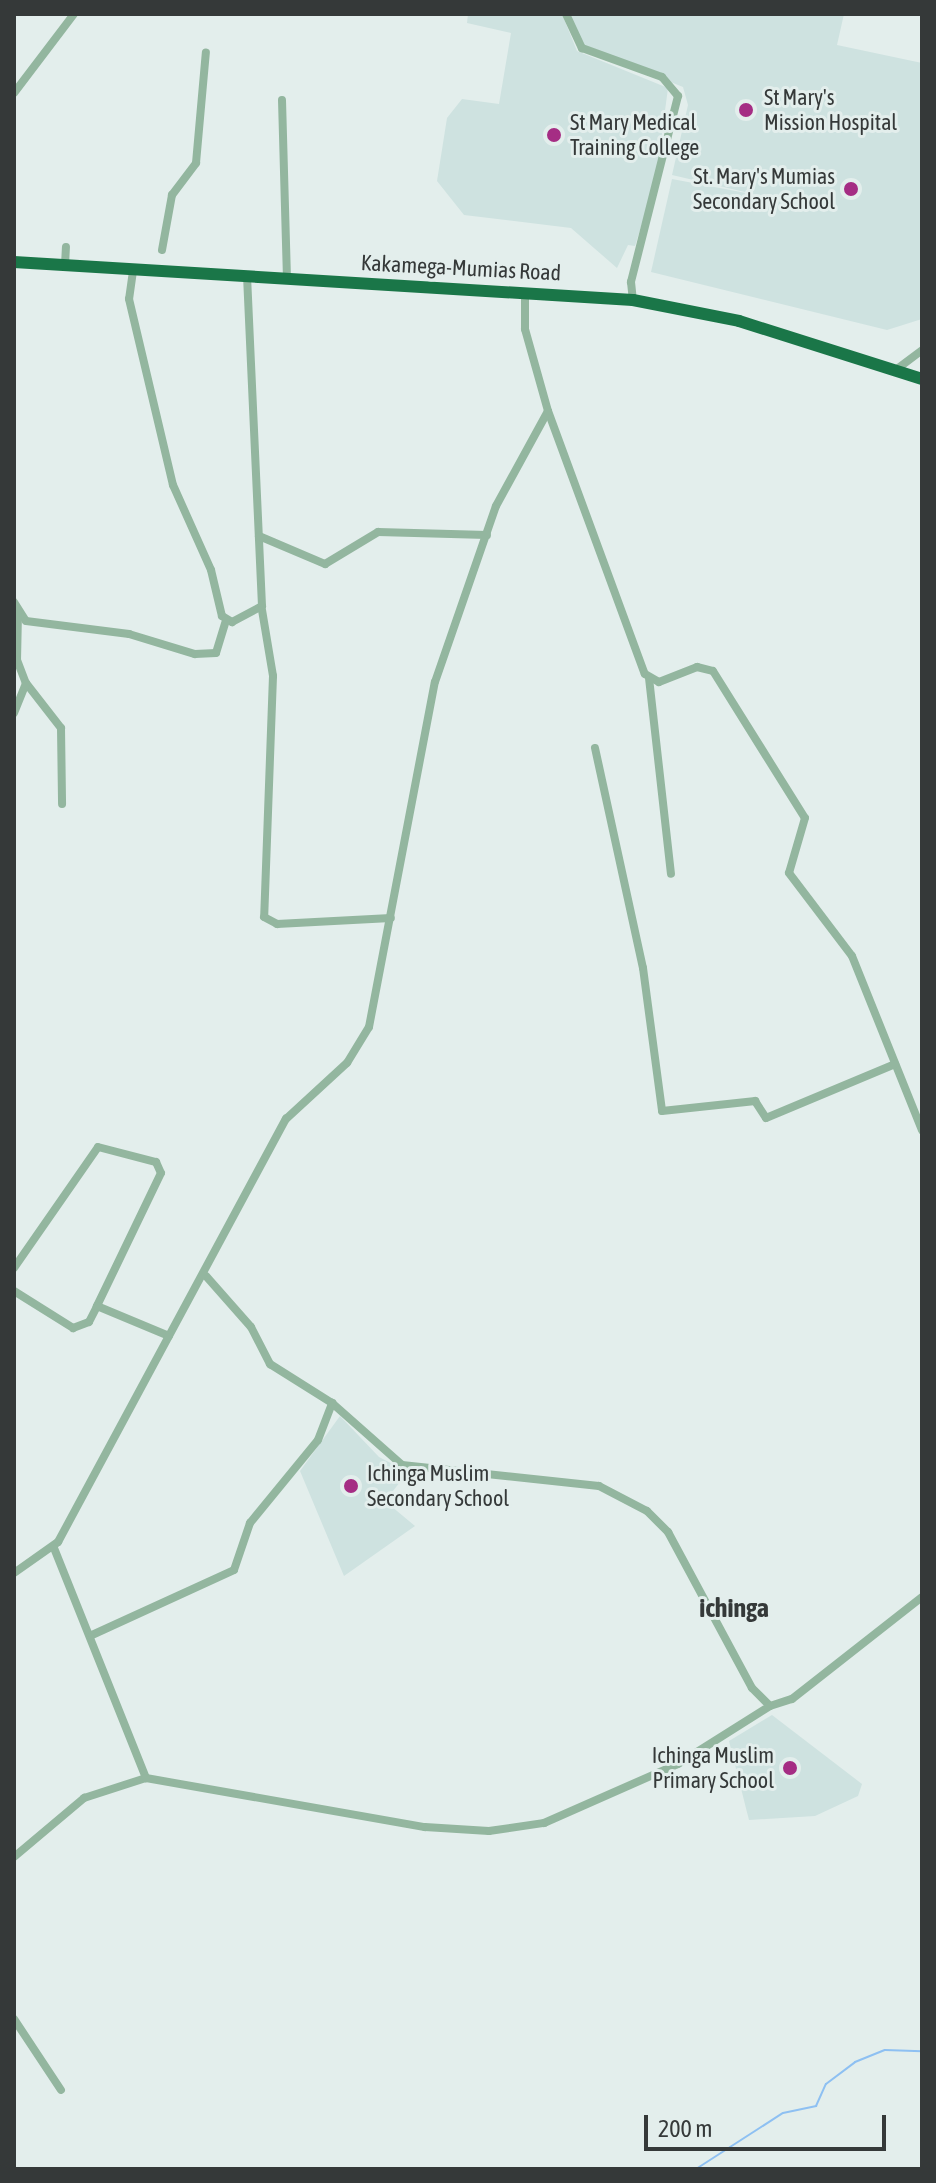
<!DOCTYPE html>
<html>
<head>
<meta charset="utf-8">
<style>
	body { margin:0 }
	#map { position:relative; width:936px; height:2183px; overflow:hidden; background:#e3eeec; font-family:"Asap Condensed",sans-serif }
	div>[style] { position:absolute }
	.built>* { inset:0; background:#cee2e0 }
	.stream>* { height:2px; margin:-1px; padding:0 1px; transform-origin:1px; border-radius:1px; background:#8ec0f2 }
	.minor>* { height:8px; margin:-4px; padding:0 4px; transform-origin:4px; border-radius:4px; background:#93b69f }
	.highway>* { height:12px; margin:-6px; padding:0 6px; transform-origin:6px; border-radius:6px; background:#1a7648 }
	.dots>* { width:22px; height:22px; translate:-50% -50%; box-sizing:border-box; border:4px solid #e3eeec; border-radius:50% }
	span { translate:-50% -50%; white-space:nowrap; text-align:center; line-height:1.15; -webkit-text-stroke:6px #e3eeec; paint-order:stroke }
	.poi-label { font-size:22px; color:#353939 }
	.left { translate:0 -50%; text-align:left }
	.right { translate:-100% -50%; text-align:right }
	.street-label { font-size:22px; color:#353939 }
	.quarter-label { font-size:26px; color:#353939; font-weight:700 }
	.frame { position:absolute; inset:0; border:16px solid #353939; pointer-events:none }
	.scale { position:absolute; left:644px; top:2115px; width:242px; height:36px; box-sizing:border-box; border:4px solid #353939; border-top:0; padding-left:10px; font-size:24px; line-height:28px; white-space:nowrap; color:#353939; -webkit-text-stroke:6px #e3eeec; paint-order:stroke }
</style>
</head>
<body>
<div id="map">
	<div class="built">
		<i style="clip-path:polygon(468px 14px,562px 14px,577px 51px,668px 88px,656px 179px,635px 246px,628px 245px,617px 268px,571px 228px,464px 215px,437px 181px,447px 118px,462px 99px,499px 104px,511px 33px,467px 23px)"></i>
		<i style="clip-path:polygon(570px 14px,844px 14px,837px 45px,922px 63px,922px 319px,887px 330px,651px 272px,672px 179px,762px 196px,672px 175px,688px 105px,683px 87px,584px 47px)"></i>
		<i style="clip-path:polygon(340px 1416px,379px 1457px,408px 1472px,385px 1501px,415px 1526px,344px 1576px,300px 1471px)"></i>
		<i style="clip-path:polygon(772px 1715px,862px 1784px,858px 1796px,815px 1816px,749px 1820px,729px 1741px)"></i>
	</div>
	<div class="stream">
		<i style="left:696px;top:2169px;width:103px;rotate:-32.8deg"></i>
		<i style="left:783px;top:2113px;width:34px;rotate:-12deg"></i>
		<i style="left:816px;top:2106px;width:24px;rotate:-66deg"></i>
		<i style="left:826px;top:2084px;width:36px;rotate:-37deg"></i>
		<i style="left:855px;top:2062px;width:32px;rotate:-22deg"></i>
		<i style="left:885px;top:2050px;width:37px;rotate:2deg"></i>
	</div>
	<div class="minor">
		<i style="left:566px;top:14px;width:38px;rotate:65deg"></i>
		<i style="left:582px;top:48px;width:85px;rotate:19.9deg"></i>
		<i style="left:662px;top:77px;width:25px;rotate:50deg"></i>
		<i style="left:678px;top:96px;width:192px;rotate:104.2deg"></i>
		<i style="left:631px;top:282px;width:18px;rotate:84deg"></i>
		<i style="left:14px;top:93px;width:99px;rotate:-52.8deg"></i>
		<i style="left:282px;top:100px;width:180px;rotate:88.4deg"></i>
		<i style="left:162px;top:250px;width:56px;rotate:-79.7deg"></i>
		<i style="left:172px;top:195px;width:40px;rotate:-53deg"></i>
		<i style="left:196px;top:163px;width:111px;rotate:-84.9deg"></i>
		<i style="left:65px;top:265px;width:18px;rotate:-87deg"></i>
		<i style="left:133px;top:271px;width:28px;rotate:98deg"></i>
		<i style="left:129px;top:299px;width:191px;rotate:76.7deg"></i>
		<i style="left:173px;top:485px;width:93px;rotate:65.9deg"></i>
		<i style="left:211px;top:570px;width:47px;rotate:76.6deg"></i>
		<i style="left:222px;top:616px;width:12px;rotate:31deg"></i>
		<i style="left:232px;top:622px;width:34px;rotate:-28deg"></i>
		<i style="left:262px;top:606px;width:328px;rotate:-92.6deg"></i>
		<i style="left:897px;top:369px;width:31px;rotate:-37deg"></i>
		<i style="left:548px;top:411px;width:280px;rotate:69.8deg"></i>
		<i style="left:645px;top:674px;width:16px;rotate:30deg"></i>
		<i style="left:659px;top:682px;width:41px;rotate:-21.5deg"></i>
		<i style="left:697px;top:667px;width:16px;rotate:14deg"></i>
		<i style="left:713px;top:671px;width:173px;rotate:58deg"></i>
		<i style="left:805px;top:818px;width:57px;rotate:106.2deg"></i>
		<i style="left:789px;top:873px;width:104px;rotate:52.8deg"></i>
		<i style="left:852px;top:956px;width:188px;rotate:68.1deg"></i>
		<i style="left:259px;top:536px;width:72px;rotate:23deg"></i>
		<i style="left:325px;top:564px;width:62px;rotate:-31.1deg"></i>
		<i style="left:378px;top:532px;width:109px;rotate:1.6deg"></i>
		<i style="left:14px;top:602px;width:22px;rotate:58deg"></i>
		<i style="left:26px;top:621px;width:104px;rotate:7.2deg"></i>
		<i style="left:129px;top:634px;width:69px;rotate:16.9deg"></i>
		<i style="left:195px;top:654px;width:21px;rotate:-3deg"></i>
		<i style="left:216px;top:653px;width:34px;rotate:-73deg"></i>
		<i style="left:262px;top:610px;width:67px;rotate:80.5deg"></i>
		<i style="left:273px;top:676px;width:241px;rotate:92.1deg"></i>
		<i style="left:264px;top:917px;width:15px;rotate:28deg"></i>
		<i style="left:277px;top:924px;width:114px;rotate:-3deg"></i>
		<i style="left:18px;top:613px;width:47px;rotate:91.2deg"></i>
		<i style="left:17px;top:660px;width:25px;rotate:69deg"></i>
		<i style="left:26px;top:683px;width:57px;rotate:52.1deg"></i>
		<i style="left:61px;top:728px;width:76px;rotate:89.2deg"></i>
		<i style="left:649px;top:678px;width:197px;rotate:83.6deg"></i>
		<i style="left:14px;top:713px;width:32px;rotate:-68deg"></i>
		<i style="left:595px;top:748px;width:225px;rotate:77.7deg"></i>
		<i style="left:643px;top:968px;width:144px;rotate:82.4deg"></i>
		<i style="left:662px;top:1111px;width:94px;rotate:-6.1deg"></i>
		<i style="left:755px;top:1101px;width:20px;rotate:57deg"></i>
		<i style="left:766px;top:1118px;width:140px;rotate:-22.7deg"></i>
		<i style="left:14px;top:1268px;width:147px;rotate:-55.2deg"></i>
		<i style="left:98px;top:1147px;width:60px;rotate:14.5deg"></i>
		<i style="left:156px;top:1162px;width:12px;rotate:66deg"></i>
		<i style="left:161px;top:1173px;width:148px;rotate:115.7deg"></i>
		<i style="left:206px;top:1276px;width:68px;rotate:48.6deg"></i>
		<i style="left:251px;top:1327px;width:42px;rotate:62.8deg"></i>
		<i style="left:270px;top:1364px;width:73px;rotate:32.2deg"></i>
		<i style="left:332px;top:1403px;width:94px;rotate:41.5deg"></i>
		<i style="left:402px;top:1465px;width:198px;rotate:6.1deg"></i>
		<i style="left:599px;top:1486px;width:54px;rotate:27.5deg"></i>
		<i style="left:647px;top:1511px;width:30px;rotate:45deg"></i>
		<i style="left:668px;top:1532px;width:177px;rotate:61.7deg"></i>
		<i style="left:752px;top:1688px;width:25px;rotate:45deg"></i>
		<i style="left:770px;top:1706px;width:23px;rotate:-18deg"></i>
		<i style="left:792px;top:1699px;width:165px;rotate:-38.1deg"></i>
		<i style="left:14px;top:1291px;width:70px;rotate:32.1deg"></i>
		<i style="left:73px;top:1328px;width:17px;rotate:-21deg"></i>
		<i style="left:89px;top:1322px;width:18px;rotate:-63deg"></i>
		<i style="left:97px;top:1306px;width:78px;rotate:22.6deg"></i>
		<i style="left:54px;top:1548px;width:248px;rotate:68.2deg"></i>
		<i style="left:14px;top:1573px;width:54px;rotate:-35.2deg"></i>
		<i style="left:58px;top:1542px;width:481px;rotate:-61.7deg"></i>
		<i style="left:286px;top:1119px;width:83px;rotate:-42.6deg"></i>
		<i style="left:347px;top:1063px;width:42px;rotate:-58.6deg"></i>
		<i style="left:369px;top:1027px;width:351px;rotate:-79.2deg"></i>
		<i style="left:435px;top:682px;width:186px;rotate:-70.9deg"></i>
		<i style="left:496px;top:506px;width:108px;rotate:-61.3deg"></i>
		<i style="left:548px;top:411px;width:85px;rotate:-105.7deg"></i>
		<i style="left:525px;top:329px;width:37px;rotate:-90deg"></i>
		<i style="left:92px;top:1635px;width:156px;rotate:-24.6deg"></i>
		<i style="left:234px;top:1570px;width:50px;rotate:-71.2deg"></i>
		<i style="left:250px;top:1523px;width:107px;rotate:-50.7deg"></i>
		<i style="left:318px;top:1440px;width:40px;rotate:-69deg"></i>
		<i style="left:14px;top:1857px;width:92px;rotate:-40.1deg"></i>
		<i style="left:84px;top:1798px;width:65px;rotate:-17.9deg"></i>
		<i style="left:146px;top:1778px;width:283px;rotate:10deg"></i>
		<i style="left:425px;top:1827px;width:64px;rotate:3.6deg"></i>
		<i style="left:489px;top:1831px;width:56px;rotate:-8.3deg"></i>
		<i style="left:544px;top:1823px;width:146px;rotate:-23.8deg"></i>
		<i style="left:678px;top:1764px;width:109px;rotate:-32.2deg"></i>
		<i style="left:14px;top:2019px;width:85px;rotate:56.5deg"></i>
	</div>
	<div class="highway">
		<i style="left:14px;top:262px;width:620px;rotate:3.51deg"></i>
		<i style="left:633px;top:300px;width:108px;rotate:11.2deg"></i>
		<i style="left:739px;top:321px;width:192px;rotate:17.6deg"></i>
	</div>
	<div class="dots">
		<i style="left:746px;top:110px;background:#a52d84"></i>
		<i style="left:554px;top:135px;background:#a52d84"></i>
		<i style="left:851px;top:189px;background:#a52d84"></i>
		<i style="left:351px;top:1486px;background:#a52d84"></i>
		<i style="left:790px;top:1768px;background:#a52d84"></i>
	</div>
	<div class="poi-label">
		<span class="left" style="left:764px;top:110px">St Mary's<br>Mission Hospital</span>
		<span class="left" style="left:570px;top:135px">St Mary Medical<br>Training College</span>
		<span class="right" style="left:835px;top:189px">St. Mary's Mumias<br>Secondary School</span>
		<span class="left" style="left:367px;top:1486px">Ichinga Muslim<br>Secondary School</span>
		<span class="right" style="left:774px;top:1768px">Ichinga Muslim<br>Primary School</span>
	</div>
	<div class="street-label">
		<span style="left:461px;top:268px;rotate:3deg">Kakamega-Mumias Road</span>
	</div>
	<div class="quarter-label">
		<span style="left:734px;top:1609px">ichinga</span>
	</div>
	<div class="frame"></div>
	<div class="scale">200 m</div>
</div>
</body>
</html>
